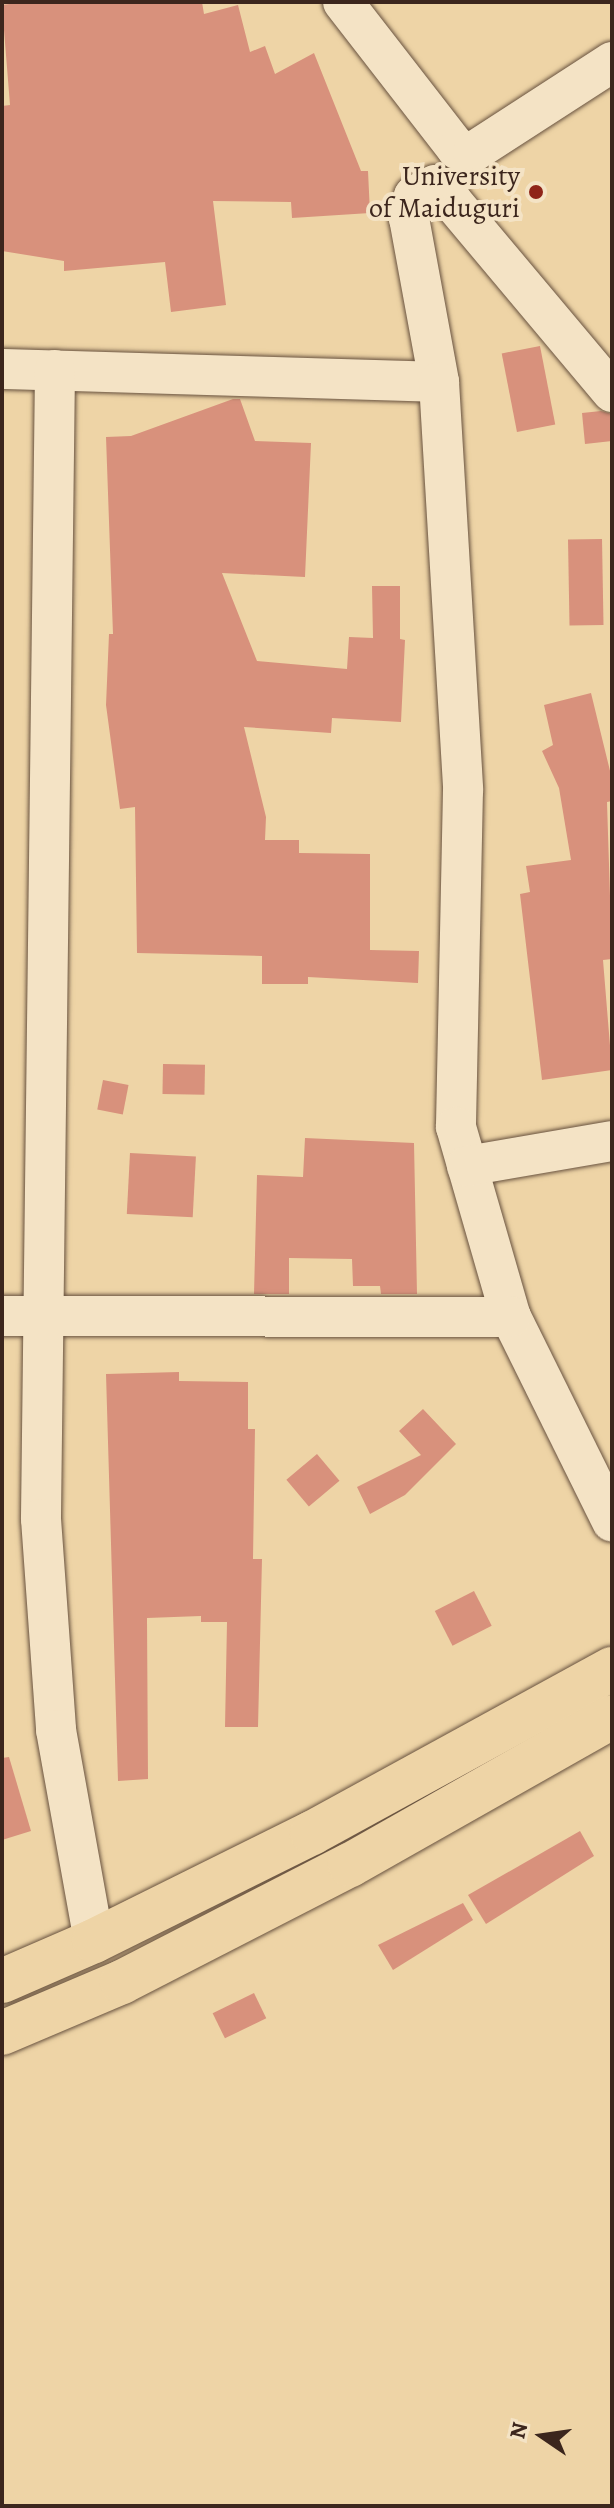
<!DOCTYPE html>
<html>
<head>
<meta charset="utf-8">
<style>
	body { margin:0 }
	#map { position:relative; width:614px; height:2508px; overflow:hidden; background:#eed4a6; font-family:Alegreya,serif }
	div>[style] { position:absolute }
	.building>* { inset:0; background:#d8917c; transform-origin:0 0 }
	.roads { filter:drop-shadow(0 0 2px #68523f) drop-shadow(0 0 2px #68523f) }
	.street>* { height:40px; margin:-20px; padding:0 20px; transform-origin:20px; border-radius:20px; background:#f4e3c5 }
	.highway>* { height:44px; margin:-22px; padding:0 22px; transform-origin:22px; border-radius:22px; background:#eed4a6 }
	.dots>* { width:22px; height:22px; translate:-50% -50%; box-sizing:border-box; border:4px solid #f4e3c5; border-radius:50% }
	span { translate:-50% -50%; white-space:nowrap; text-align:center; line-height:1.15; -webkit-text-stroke:8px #f4e3c5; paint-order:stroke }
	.poi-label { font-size:28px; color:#3c261d }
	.right { translate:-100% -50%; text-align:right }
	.frame { position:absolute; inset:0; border:4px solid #3c261d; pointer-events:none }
	.north { position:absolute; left:502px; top:2396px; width:80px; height:80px; -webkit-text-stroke:6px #f4e3c5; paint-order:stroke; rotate:283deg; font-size:22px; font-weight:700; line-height:32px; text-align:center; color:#3c261d }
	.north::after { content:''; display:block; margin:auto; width:28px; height:36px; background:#3c261d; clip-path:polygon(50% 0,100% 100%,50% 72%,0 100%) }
</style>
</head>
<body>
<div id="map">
	<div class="building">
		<i style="clip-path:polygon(24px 2px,202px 2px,204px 14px,238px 5px,250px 52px,265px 46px,275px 74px,314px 53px,361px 171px,368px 171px,370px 213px,292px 218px,291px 202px,213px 201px,226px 305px,171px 312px,165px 262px,64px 271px,64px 261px,2px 251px,2px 106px,10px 105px,2px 5px)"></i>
		<i style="left:540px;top:346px;width:80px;height:39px;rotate:79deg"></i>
		<i style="clip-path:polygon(233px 399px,240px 399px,255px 441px,311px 443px,305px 577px,222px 573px,257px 661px,347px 669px,349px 637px,373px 638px,372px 586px,400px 586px,400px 639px,405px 640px,401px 722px,332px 718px,331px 733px,244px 727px,266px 817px,265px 840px,299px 840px,299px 853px,370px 854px,370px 950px,419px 951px,418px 983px,308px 977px,308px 984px,262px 984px,262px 956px,137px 953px,135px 807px,120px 809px,106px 705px,109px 634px,113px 634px,106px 437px,131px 436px)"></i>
		<i style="clip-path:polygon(601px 411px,612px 414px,612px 441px,585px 444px,582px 413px)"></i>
		<i style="left:602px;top:539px;width:86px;height:34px;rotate:89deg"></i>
		<i style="clip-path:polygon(591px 693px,612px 779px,612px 801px,607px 802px,612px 959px,603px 960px,612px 1070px,542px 1080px,520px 894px,530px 892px,526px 866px,571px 860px,559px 788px,542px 751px,553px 745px,544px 705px)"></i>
		<i style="left:163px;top:1064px;width:42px;height:30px;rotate:1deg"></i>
		<i style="left:103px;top:1080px;width:26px;height:30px;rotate:11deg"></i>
		<i style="clip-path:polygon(305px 1138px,414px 1143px,417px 1294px,381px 1294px,380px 1286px,353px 1286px,352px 1259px,289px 1258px,289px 1294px,254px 1294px,257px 1175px,303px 1177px)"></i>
		<i style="left:130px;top:1153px;width:66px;height:61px;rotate:3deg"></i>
		<i style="clip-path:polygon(179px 1372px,179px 1381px,248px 1382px,248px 1429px,255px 1429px,253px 1559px,262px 1559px,258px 1727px,225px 1727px,227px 1622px,201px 1622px,201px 1616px,147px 1618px,148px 1779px,118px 1781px,106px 1374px)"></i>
		<i style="clip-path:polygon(423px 1409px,456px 1444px,405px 1495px,370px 1514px,357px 1487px,421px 1455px,399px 1431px)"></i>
		<i style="left:317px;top:1454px;width:35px;height:40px;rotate:50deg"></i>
		<i style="left:474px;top:1591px;width:39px;height:44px;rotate:63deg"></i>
		<i style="clip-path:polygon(9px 1757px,31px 1831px,2px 1840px,2px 1758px)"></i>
		<i style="clip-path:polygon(580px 1831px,594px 1856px,486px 1924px,468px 1895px)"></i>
		<i style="clip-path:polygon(463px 1903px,473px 1920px,393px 1970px,378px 1945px)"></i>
		<i style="left:254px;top:1993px;width:28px;height:46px;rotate:64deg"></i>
	</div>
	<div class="roads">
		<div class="street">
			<i style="left:343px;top:2px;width:186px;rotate:52.2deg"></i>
			<i style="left:457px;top:149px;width:16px;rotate:11deg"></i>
			<i style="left:473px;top:152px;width:166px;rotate:-32.9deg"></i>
			<i style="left:2px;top:369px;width:437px;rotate:1.7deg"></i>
			<i style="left:55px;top:370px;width:1149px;rotate:90.7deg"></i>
			<i style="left:41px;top:1519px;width:212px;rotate:85.9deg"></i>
			<i style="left:56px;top:1730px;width:214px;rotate:79.8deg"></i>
			<i style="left:612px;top:392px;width:249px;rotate:-130deg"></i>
			<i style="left:452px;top:201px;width:23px;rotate:-137deg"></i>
			<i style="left:435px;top:185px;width:24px;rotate:152deg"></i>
			<i style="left:414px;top:196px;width:23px;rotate:103deg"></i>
			<i style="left:409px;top:218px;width:167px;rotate:79.6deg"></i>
			<i style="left:439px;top:382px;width:409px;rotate:86.6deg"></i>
			<i style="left:463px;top:790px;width:337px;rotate:91.2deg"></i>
			<i style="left:456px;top:1127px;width:198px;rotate:73.9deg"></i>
			<i style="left:511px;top:1317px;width:228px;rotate:63.7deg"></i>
			<i style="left:467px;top:1166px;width:147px;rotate:-9.8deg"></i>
			<i style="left:2px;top:1316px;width:509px;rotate:0.11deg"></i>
		</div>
		<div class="highway">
			<i style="left:2px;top:1981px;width:100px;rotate:-23.5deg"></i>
			<i style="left:94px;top:1941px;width:243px;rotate:-26.4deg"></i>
			<i style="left:312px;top:1833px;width:342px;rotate:-28.7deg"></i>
			<i style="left:2px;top:2033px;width:130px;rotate:-23deg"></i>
			<i style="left:122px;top:1982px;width:256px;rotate:-27.2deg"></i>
			<i style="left:350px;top:1865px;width:301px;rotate:-29.5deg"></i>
		</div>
	</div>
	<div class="dots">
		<i style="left:536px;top:192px;background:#8f2418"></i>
	</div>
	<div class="poi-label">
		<span class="right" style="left:520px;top:192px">University<br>of Maiduguri</span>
	</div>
	<div class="frame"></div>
	<div class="north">N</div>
</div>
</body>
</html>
